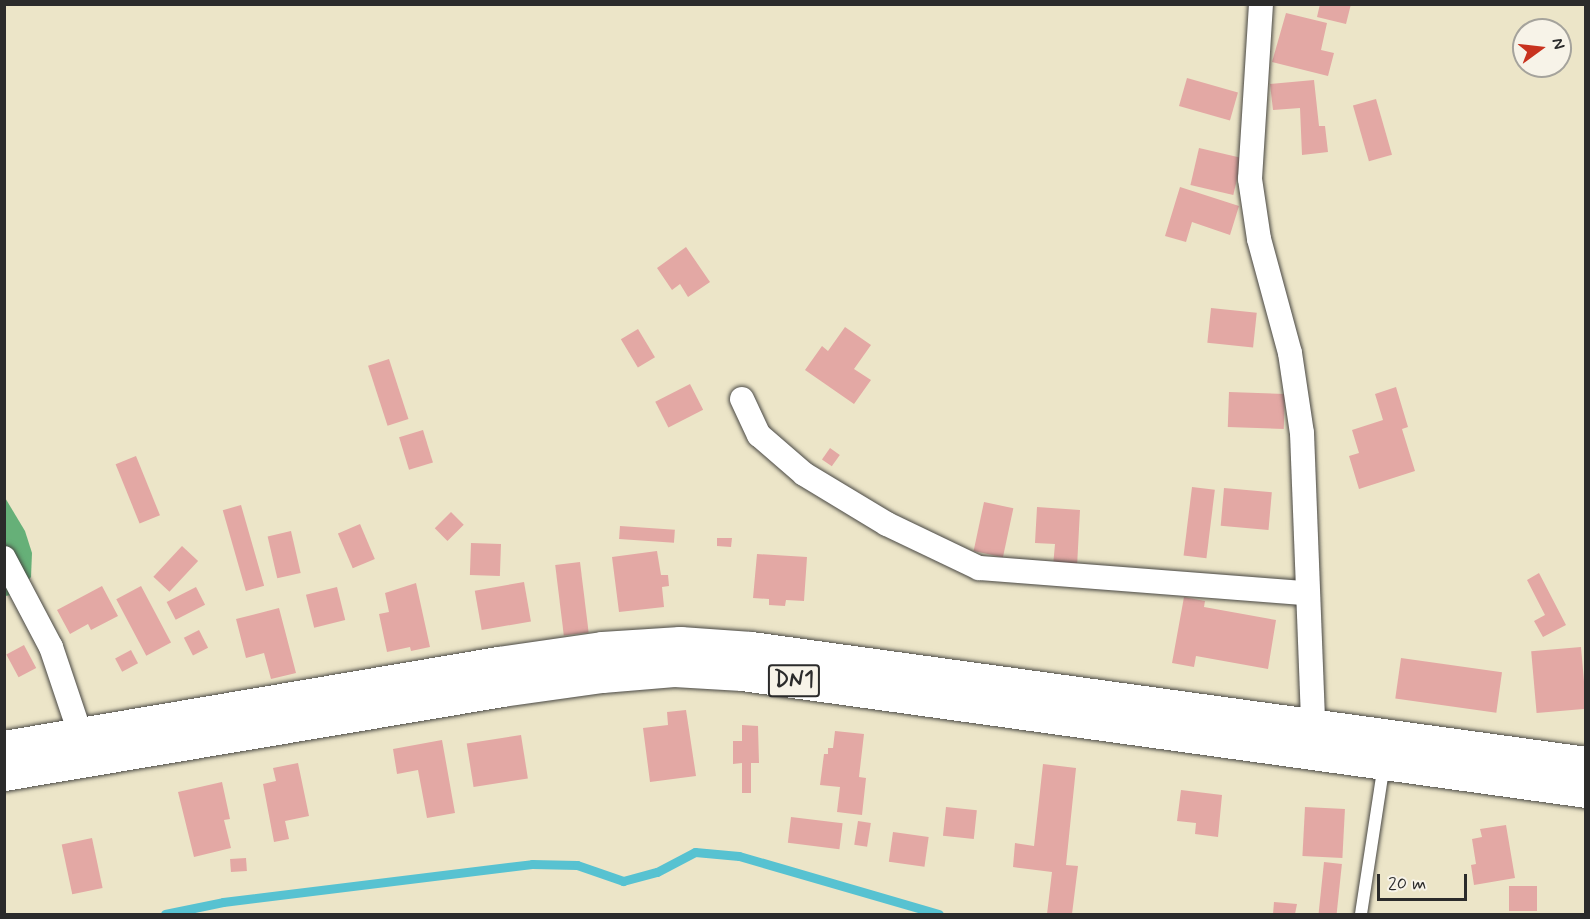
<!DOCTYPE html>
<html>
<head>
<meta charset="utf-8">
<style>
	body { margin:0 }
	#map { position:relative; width:1590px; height:919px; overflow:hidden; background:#ece5c8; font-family:Mynerve,sans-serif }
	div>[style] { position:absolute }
	.forest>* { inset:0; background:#66b078 }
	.stream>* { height:9px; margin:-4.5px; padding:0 4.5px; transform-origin:4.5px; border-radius:4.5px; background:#57c2d1 }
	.building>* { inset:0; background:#e3a8a4; transform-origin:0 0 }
	.roads { filter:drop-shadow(0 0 2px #484743) drop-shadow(0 0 2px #484743) }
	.lane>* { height:12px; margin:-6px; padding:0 6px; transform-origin:6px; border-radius:6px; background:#fff }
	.street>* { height:24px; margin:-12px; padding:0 12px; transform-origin:12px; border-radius:12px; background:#fff }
	.primary>* { height:33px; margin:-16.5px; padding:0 16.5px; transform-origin:16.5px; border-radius:16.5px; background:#fff }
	span { translate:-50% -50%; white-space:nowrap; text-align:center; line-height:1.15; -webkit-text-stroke:4.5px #f7f3e8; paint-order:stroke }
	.shield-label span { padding:2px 4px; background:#f7f3e8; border:2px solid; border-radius:4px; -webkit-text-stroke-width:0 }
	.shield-label { font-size:22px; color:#2b2b2b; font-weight:700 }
	.frame { position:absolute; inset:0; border:6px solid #2b2b2b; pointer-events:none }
	.north { position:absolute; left:1512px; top:18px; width:60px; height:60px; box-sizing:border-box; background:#f7f3e8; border:2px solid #a5a39c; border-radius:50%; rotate:75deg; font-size:16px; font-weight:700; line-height:24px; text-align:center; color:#2b2b2b }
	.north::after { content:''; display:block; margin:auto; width:21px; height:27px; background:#c8321e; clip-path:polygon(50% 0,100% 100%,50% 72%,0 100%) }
	.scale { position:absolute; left:1377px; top:874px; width:90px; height:27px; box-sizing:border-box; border:3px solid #2b2b2b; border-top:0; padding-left:8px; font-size:18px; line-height:21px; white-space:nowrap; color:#2b2b2b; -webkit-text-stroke:4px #f7f3e8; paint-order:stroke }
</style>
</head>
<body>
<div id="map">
	<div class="forest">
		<i style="clip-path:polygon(4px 496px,25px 531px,32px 553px,31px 577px,17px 594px,5px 596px)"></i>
	</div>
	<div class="stream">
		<i style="left:165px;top:914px;width:59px;rotate:-11.7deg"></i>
		<i style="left:223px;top:902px;width:311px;rotate:-7deg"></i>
		<i style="left:532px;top:864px;width:45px;rotate:1.3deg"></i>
		<i style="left:577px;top:865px;width:49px;rotate:19.2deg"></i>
		<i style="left:623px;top:881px;width:35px;rotate:-15deg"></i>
		<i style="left:657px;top:872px;width:43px;rotate:-27.8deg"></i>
		<i style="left:695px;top:852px;width:44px;rotate:5.2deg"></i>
		<i style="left:739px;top:856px;width:208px;rotate:16.2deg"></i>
	</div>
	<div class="building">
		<i style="clip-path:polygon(1320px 4px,1351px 4px,1346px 24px,1317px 17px)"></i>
		<i style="clip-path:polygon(1286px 13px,1327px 23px,1321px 50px,1334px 53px,1328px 76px,1272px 62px)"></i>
		<i style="left:1187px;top:78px;width:53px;height:29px;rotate:16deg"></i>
		<i style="clip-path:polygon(1314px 80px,1319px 126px,1325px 126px,1328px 152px,1302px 155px,1300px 108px,1273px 110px,1270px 84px)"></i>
		<i style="left:1376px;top:99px;width:58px;height:24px;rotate:74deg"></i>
		<i style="left:1199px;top:148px;width:44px;height:38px;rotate:13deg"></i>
		<i style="clip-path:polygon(1180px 187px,1239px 206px,1230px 235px,1192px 222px,1186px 242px,1165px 236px)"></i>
		<i style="clip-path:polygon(686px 247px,710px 282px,688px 297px,680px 284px,672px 290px,657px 268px)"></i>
		<i style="left:1211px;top:308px;width:46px;height:35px;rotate:6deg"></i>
		<i style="clip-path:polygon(845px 327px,871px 345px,854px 369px,871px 380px,854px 404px,805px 370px,822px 346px,828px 351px)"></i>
		<i style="left:638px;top:329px;width:33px;height:20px;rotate:59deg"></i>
		<i style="left:389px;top:359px;width:63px;height:22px;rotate:72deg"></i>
		<i style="left:690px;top:384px;width:29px;height:39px;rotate:63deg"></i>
		<i style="clip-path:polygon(1396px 387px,1408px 427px,1402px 429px,1415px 471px,1359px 489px,1349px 456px,1359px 453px,1352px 430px,1383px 420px,1375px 394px)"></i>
		<i style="left:1229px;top:392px;width:56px;height:35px;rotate:2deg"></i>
		<i style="left:423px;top:430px;width:34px;height:25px;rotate:73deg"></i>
		<i style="left:830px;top:448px;width:12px;height:14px;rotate:35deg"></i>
		<i style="left:136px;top:456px;width:64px;height:22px;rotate:68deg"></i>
		<i style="left:1192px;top:487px;width:23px;height:69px;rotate:7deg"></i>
		<i style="left:1224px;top:488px;width:48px;height:38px;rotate:5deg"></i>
		<i style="left:984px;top:502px;width:30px;height:50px;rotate:12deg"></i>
		<i style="left:241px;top:505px;width:84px;height:19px;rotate:74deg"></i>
		<i style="clip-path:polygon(1037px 507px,1080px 510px,1077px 567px,1053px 566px,1055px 544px,1035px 543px)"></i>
		<i style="left:451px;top:512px;width:18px;height:23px;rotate:45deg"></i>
		<i style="left:360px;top:524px;width:38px;height:24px;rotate:67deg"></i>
		<i style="left:620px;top:526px;width:55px;height:13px;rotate:4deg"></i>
		<i style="left:291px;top:531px;width:43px;height:24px;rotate:77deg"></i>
		<i style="clip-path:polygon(717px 538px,732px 538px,731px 547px,717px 546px)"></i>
		<i style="left:471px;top:543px;width:30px;height:32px;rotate:2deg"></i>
		<i style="left:182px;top:546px;width:22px;height:42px;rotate:43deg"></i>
		<i style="clip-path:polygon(657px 551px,661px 575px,668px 575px,669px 586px,662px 587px,664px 607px,619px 612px,612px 557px)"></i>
		<i style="clip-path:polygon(757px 554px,807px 557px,804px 601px,786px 600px,785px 606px,769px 605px,769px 599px,753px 598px)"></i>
		<i style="left:580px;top:562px;width:71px;height:25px;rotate:83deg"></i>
		<i style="clip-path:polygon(1539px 573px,1566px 625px,1543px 637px,1534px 621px,1545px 615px,1527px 580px)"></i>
		<i style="left:524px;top:582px;width:40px;height:50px;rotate:80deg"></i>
		<i style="clip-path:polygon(416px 583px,430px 647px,411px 651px,410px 647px,387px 652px,379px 614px,389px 612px,385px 593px)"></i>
		<i style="clip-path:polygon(102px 586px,118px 616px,91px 630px,88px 624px,70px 634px,57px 610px)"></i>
		<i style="left:141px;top:586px;width:64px;height:28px;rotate:62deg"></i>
		<i style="left:196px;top:587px;width:20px;height:33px;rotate:63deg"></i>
		<i style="left:337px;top:587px;width:34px;height:32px;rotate:76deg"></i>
		<i style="clip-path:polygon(1184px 597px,1205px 601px,1204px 607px,1276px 620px,1268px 669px,1196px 656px,1194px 667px,1172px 663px)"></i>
		<i style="clip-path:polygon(279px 608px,296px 673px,271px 679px,264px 653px,246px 658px,236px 619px)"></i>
		<i style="left:199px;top:630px;width:20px;height:17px;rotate:63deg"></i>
		<i style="left:24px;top:645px;width:26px;height:20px;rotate:62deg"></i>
		<i style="left:1581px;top:647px;width:62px;height:50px;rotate:85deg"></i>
		<i style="left:131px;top:650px;width:15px;height:18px;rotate:62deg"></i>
		<i style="left:1401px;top:658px;width:102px;height:41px;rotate:8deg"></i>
		<i style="clip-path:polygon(686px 710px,696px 776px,650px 782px,643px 728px,668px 725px,667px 712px)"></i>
		<i style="clip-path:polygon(742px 725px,758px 726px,759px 763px,751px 763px,751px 793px,742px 793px,742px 763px,733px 764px,733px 741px,742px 741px)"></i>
		<i style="clip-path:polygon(835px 731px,864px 734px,859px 777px,866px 778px,862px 815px,837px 812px,840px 787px,820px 785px,824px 754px,828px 754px,828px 748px,833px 748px)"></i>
		<i style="left:521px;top:735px;width:44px;height:55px;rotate:81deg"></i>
		<i style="clip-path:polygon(442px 740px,455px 813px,427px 818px,418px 770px,397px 774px,393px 749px)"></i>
		<i style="clip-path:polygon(298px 763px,309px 816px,285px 821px,289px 839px,274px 842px,263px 784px,276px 781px,273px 768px)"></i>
		<i style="clip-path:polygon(1043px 764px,1076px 768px,1066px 865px,1078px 866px,1072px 914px,1047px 914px,1052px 872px,1013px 867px,1015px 843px,1034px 846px)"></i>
		<i style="clip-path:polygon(222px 782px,230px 819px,224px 820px,231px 848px,194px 857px,178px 792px)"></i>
		<i style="clip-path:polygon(1181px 790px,1222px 795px,1218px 837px,1195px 834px,1196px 823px,1177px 821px)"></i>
		<i style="left:946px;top:807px;width:31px;height:29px;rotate:6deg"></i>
		<i style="left:1305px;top:807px;width:40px;height:49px;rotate:3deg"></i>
		<i style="left:791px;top:817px;width:52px;height:26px;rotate:7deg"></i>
		<i style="left:858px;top:821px;width:13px;height:24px;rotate:9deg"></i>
		<i style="clip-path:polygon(1506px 825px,1515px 878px,1474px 885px,1471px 865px,1476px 864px,1472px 839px,1482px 837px,1480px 829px)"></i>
		<i style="left:893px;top:832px;width:36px;height:30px;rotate:8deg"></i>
		<i style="left:92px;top:838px;width:51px;height:31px;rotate:78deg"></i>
		<i style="left:246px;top:858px;width:13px;height:16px;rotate:86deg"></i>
		<i style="left:1324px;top:862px;width:18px;height:52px;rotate:6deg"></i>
		<i style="left:1537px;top:886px;width:25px;height:28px;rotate:90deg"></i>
		<i style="clip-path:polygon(1274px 902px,1297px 904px,1295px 914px,1273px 914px)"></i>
	</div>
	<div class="roads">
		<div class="lane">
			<i style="left:1361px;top:914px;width:152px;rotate:-81.3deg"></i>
		</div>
		<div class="street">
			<i style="left:1261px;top:4px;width:175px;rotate:93.6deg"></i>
			<i style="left:1250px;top:179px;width:61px;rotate:81.5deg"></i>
			<i style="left:1259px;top:239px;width:118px;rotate:74.8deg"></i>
			<i style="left:1290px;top:353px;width:81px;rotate:81.5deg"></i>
			<i style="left:1302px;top:433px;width:291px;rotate:87.8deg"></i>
			<i style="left:742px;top:399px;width:40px;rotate:65deg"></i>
			<i style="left:759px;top:435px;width:60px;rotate:40.9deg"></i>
			<i style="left:804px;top:474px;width:97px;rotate:31.1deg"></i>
			<i style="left:887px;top:524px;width:102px;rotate:25.6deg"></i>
			<i style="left:979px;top:568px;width:329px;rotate:4.4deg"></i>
			<i style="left:4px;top:558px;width:101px;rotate:62.2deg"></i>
			<i style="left:51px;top:647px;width:91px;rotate:71.4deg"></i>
		</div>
		<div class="primary">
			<i style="left:4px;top:747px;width:501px;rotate:-9.65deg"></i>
			<i style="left:498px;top:663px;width:105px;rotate:-8.2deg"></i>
			<i style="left:602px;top:648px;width:78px;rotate:-3.7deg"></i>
			<i style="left:680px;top:643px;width:71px;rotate:4deg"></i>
			<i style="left:751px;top:648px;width:843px;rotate:7.84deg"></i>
			<i style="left:4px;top:774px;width:505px;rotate:-9.57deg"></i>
			<i style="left:502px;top:690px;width:101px;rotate:-8deg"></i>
			<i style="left:602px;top:676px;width:72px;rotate:-4.8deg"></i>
			<i style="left:674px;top:670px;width:68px;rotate:3.4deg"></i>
			<i style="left:742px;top:674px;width:852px;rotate:7.89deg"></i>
		</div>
	</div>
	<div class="shield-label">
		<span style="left:794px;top:681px">DN1</span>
	</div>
	<div class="frame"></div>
	<div class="north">N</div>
	<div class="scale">20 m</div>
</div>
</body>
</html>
